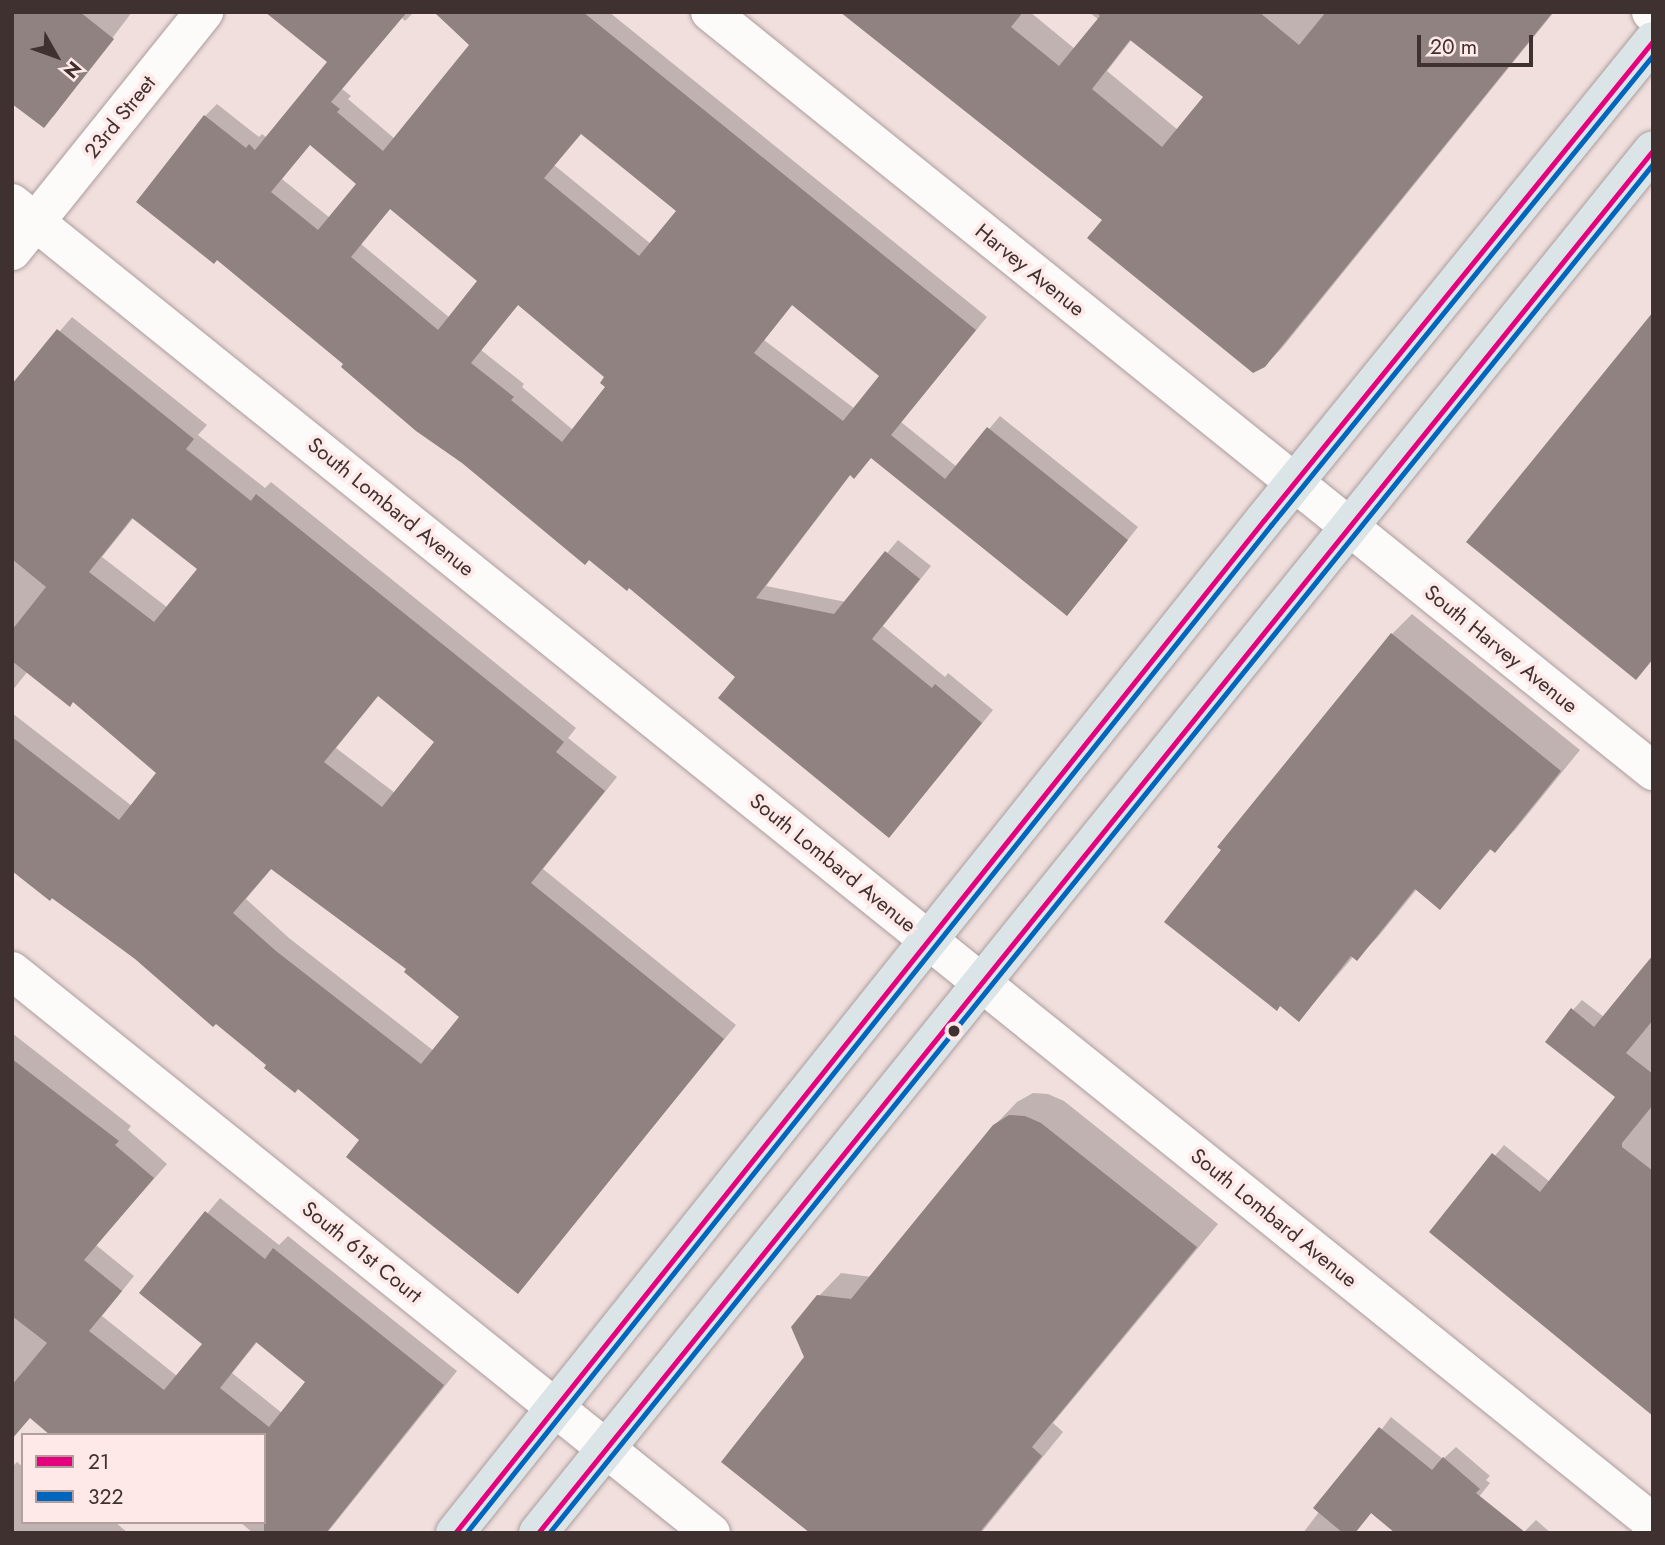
<!DOCTYPE html>
<html>
<head>
<meta charset="utf-8">
<style>
	body { margin:0 }
	#map { position:relative; width:1665px; height:1545px; overflow:hidden; background:#f1dfde; font-family:Jost,sans-serif }
	div>[style] { position:absolute }
	.shadow>* { inset:0; background:#0003 }
	.building>* { inset:0; background:#8f8280 }
	.roads { filter:drop-shadow(0 0 2px #ab9e9d) drop-shadow(0 0 2px #ab9e9d) }
	.minor>* { height:38px; margin:-19px; padding:0 19px; transform-origin:19px; border-radius:19px; background:#fdfafa }
	.major>* { height:38px; margin:-19px; padding:0 19px; transform-origin:19px; border-radius:19px; background:#dbe4e7 }
	.bus-1>* { height:5px; margin:-2.5px; padding:0 2.5px; transform-origin:2.5px; border-radius:2.5px; background:#e5007d }
	.bus-2>* { height:5px; margin:-2.5px; padding:0 2.5px; transform-origin:2.5px; border-radius:2.5px; background:#0065bd }
	.dots>* { width:19px; height:19px; translate:-50% -50%; box-sizing:border-box; border:4px solid #fee9e8; border-radius:50% }
	span { translate:-50% -50%; white-space:nowrap; text-align:center; line-height:1.15; -webkit-text-stroke:7px #fee9e8; paint-order:stroke }
	.street-label { font-size:21px; color:#3e3130 }
	.frame { position:absolute; inset:0; border:14px solid #3e3130; pointer-events:none }
	.legend { position:absolute; left:21px; top:1433px; width:245px; height:91px; box-sizing:border-box; background:#fee9e8; border:2px solid #b19f9e; margin:0; padding:9px 12px; list-style:none; font-size:21px; color:#3e3130 }
	.legend li { display:flex; align-items:center; gap:14px; height:35px }
	.legend b { width:35px; border:2px solid #b19f9e }
	.north { position:absolute; left:21px; top:21px; width:70px; height:70px; -webkit-text-stroke:5px #fee9e8; paint-order:stroke; rotate:130deg; font-size:19px; font-weight:700; line-height:28px; text-align:center; color:#3e3130 }
	.north::after { content:''; display:block; margin:auto; width:24px; height:32px; background:#3e3130; clip-path:polygon(50% 0,100% 100%,50% 72%,0 100%) }
	.scale { position:absolute; left:1417px; top:35px; width:116px; height:32px; box-sizing:border-box; border:4px solid #3e3130; border-top:0; padding-left:9px; font-size:21px; line-height:24px; white-space:nowrap; color:#3e3130; -webkit-text-stroke:5px #fee9e8; paint-order:stroke }
</style>
</head>
<body>
<div id="map">
	<div class="shadow">
		<i style="clip-path:polygon(12px 12px,132px 12px,53px 117px)"></i>
		<i style="clip-path:polygon(evenodd,294px 12px,414px 12px,405px 21px,402px 18px,342px 89px,351px 96px,348px 99px,395px 139px,471px 45px,434px 12px,609px 12px,987px 317px,901px 422px,957px 467px,1000px 416px,1138px 527px,1079px 601px,872px 457px,851px 474px,766px 586px,846px 602px,898px 540px,931px 566px,883px 626px,945px 677px,948px 673px,993px 710px,901px 823px,737px 677px,629px 586px,346px 364px,205px 116px,217px 104px,259px 137px,262px 134px,267px 138px,329px 62px,294px 12px,582px 132px,678px 211px,651px 244px,554px 165px,582px 132px,294px 12px,311px 143px,358px 183px,330px 218px,282px 179px,311px 143px,294px 12px,391px 208px,480px 281px,450px 318px,361px 244px,391px 208px,294px 12px,519px 304px,606px 377px,607px 387px,573px 430px,522px 387px,524px 384px,481px 350px,519px 304px,294px 12px,793px 304px,882px 375px,855px 409px,764px 340px,793px 304px)"></i>
		<i style="clip-path:polygon(evenodd,845px 12px,1030px 12px,1075px 49px,1099px 20px,1089px 12px,1554px 12px,1282px 348px,1264px 366px,1104px 220px,845px 12px,1132px 39px,1205px 97px,1178px 130px,1107px 71px,1132px 39px)"></i>
		<i style="clip-path:polygon(evenodd,72px 317px,207px 425px,198px 435px,265px 488px,271px 482px,576px 728px,568px 738px,617px 777px,543px 869px,736px 1025px,518px 1292px,362px 1140px,136px 958px,12px 870px,12px 713px,132px 806px,159px 773px,73px 700px,28px 671px,12px 691px,12px 387px,72px 317px,134px 517px,199px 569px,168px 608px,102px 557px,134px 517px,72px 317px,379px 695px,437px 742px,395px 793px,336px 748px,379px 695px,72px 317px,272px 868px,409px 968px,462px 1016px,434px 1051px,289px 938px,246px 899px,272px 868px)"></i>
		<i style="clip-path:polygon(1412px 614px,1580px 750px,1515px 830px,1495px 850px,1492px 848px,1440px 907px,1417px 889px,1377px 938px,1357px 958px,1354px 956px,1299px 1020px,1392px 634px)"></i>
		<i style="clip-path:polygon(1653px 958px,1653px 1414px,1431px 1231px,1504px 1145px,1550px 1182px,1617px 1097px,1573px 1010px,1582px 1000px,1604px 1017px)"></i>
		<i style="clip-path:polygon(evenodd,12px 1033px,131px 1126px,128px 1130px,167px 1164px,96px 1245px,134px 1276px,102px 1316px,177px 1376px,204px 1343px,142px 1293px,220px 1198px,279px 1245px,288px 1236px,457px 1371px,327px 1533px,253px 1533px,240px 1522px,264px 1522px,264px 1435px,30px 1415px,12px 1407px,12px 1033px,258px 1341px,307px 1381px,282px 1413px,232px 1373px,258px 1341px)"></i>
		<i style="clip-path:polygon(1033px 1093px,1048px 1094px,1064px 1101px,1218px 1224px,1053px 1423px,1063px 1432px,981px 1533px,813px 1533px,806px 1357px,819px 1296px,841px 1273px,872px 1277px,994px 1126px,1017px 1102px)"></i>
		<i style="clip-path:polygon(1391px 1417px,1443px 1459px,1456px 1447px,1490px 1476px,1486px 1480px,1490px 1483px,1450px 1533px,1372px 1512px,1355px 1533px,1303px 1533px)"></i>
		<i style="clip-path:polygon(17px 1462px,23px 1467px,23px 1522px,115px 1522px,128px 1533px,12px 1533px,12px 1467px)"></i>
		<i style="clip-path:polygon(1536px 1520px,1551px 1533px,1523px 1533px)"></i>
	</div>
	<div class="building">
		<i style="clip-path:polygon(12px 12px,80px 12px,114px 39px,44px 128px,12px 104px)"></i>
		<i style="clip-path:polygon(evenodd,265px 12px,407px 12px,331px 102px,340px 109px,337px 112px,383px 151px,469px 45px,434px 12px,583px 12px,976px 330px,891px 435px,945px 479px,987px 427px,1128px 540px,1067px 616px,871px 458px,854px 479px,850px 475px,756px 598px,834px 614px,885px 551px,920px 579px,872px 639px,932px 688px,935px 684px,982px 723px,889px 838px,718px 698px,735px 677px,629px 588px,627px 591px,589px 560px,585px 565px,462px 463px,416px 431px,341px 367px,343px 364px,217px 260px,214px 264px,136px 202px,204px 115px,246px 148px,249px 144px,255px 150px,327px 62px,265px 12px,581px 134px,676px 211px,639px 256px,544px 178px,581px 134px,265px 12px,310px 145px,356px 184px,318px 230px,271px 192px,310px 145px,265px 12px,390px 209px,477px 281px,438px 330px,351px 257px,390px 209px,265px 12px,518px 305px,604px 377px,600px 383px,605px 387px,562px 442px,511px 400px,514px 397px,471px 363px,518px 305px,265px 12px,792px 305px,879px 376px,843px 421px,754px 353px,792px 305px)"></i>
		<i style="clip-path:polygon(evenodd,840px 12px,1023px 12px,1011px 27px,1059px 66px,1100px 16px,1096px 12px,1259px 12px,1299px 45px,1326px 12px,1553px 12px,1265px 367px,1253px 373px,1087px 238px,1102px 220px,840px 12px,1130px 40px,1203px 97px,1162px 147px,1092px 89px,1130px 40px)"></i>
		<i style="clip-path:polygon(1653px 312px,1653px 659px,1636px 680px,1466px 542px)"></i>
		<i style="clip-path:polygon(evenodd,57px 329px,194px 439px,186px 449px,251px 501px,256px 494px,564px 742px,556px 752px,605px 791px,531px 883px,724px 1039px,518px 1294px,346px 1157px,359px 1140px,298px 1089px,295px 1093px,264px 1068px,266px 1065px,216px 1024px,213px 1027px,135px 959px,52px 898px,50px 901px,12px 871px,12px 737px,119px 820px,156px 773px,73px 702px,70px 707px,12px 661px,12px 630px,46px 587px,12px 559px,12px 384px,57px 329px,132px 518px,197px 569px,154px 622px,89px 572px,132px 518px,57px 329px,378px 696px,434px 742px,382px 807px,324px 762px,378px 696px,57px 329px,271px 869px,406px 969px,404px 972px,459px 1017px,421px 1064px,276px 951px,233px 913px,271px 869px)"></i>
		<i style="clip-path:polygon(1391px 633px,1561px 771px,1495px 853px,1490px 849px,1440px 910px,1415px 889px,1357px 961px,1351px 956px,1299px 1022px,1280px 1006px,1277px 1011px,1164px 922px,1221px 850px,1217px 847px)"></i>
		<i style="clip-path:polygon(1653px 955px,1653px 1020px,1626px 1053px,1653px 1074px,1653px 1105px,1622px 1143px,1622px 1147px,1653px 1171px,1653px 1416px,1429px 1232px,1492px 1153px,1540px 1192px,1615px 1097px,1545px 1042px,1571px 1008px,1594px 1027px)"></i>
		<i style="clip-path:polygon(evenodd,12px 1059px,119px 1141px,115px 1145px,154px 1178px,84px 1260px,122px 1291px,89px 1331px,164px 1390px,202px 1344px,139px 1293px,205px 1211px,265px 1259px,273px 1248px,444px 1385px,326px 1533px,264px 1533px,264px 1435px,50px 1435px,30px 1418px,12px 1439px,12px 1385px,47px 1343px,12px 1316px,12px 1059px,256px 1342px,305px 1382px,269px 1427px,220px 1388px,256px 1342px)"></i>
		<i style="clip-path:polygon(1009px 1115px,1025px 1116px,1041px 1123px,1197px 1247px,1032px 1447px,1042px 1456px,979px 1533px,810px 1533px,721px 1462px,804px 1357px,791px 1327px,817px 1295px,851px 1299px,993px 1125px)"></i>
		<i style="clip-path:polygon(1379px 1427px,1432px 1470px,1443px 1457px,1480px 1489px,1476px 1493px,1526px 1533px,1395px 1533px,1371px 1513px,1355px 1533px,1343px 1533px,1313px 1508px)"></i>
	</div>
	<div class="roads">
		<div class="minor">
			<i style="left:710px;top:12px;width:1211px;rotate:38.83deg"></i>
			<i style="left:1651px;top:12px;width:3px;rotate:45deg"></i>
			<i style="left:12px;top:203px;width:2106px;rotate:38.81deg"></i>
			<i style="left:12px;top:251px;width:307px;rotate:-51.2deg"></i>
			<i style="left:12px;top:971px;width:897px;rotate:38.8deg"></i>
		</div>
		<div class="major">
			<i style="left:455px;top:1533px;width:1296px;rotate:-51.39deg"></i>
			<i style="left:1264px;top:520px;width:617px;rotate:-50.92deg"></i>
			<i style="left:538px;top:1533px;width:1776px;rotate:-51.12deg"></i>
		</div>
	</div>
	<div class="bus-1">
		<i style="left:455px;top:1533px;width:1296px;rotate:-51.39deg"></i>
		<i style="left:1264px;top:520px;width:617px;rotate:-50.92deg"></i>
		<i style="left:538px;top:1533px;width:1776px;rotate:-51.12deg"></i>
	</div>
	<div class="bus-2">
		<i style="left:466px;top:1533px;width:1290px;rotate:-51.39deg"></i>
		<i style="left:1271px;top:525px;width:606px;rotate:-50.9deg"></i>
		<i style="left:549px;top:1533px;width:1759px;rotate:-51.12deg"></i>
	</div>
	<div class="dots">
		<i style="left:954px;top:1031px;background:#3e3130"></i>
	</div>
	<div class="street-label">
		<span style="left:120px;top:117px;rotate:-51deg">23rd Street</span>
		<span style="left:1030px;top:270px;rotate:39deg">Harvey Avenue</span>
		<span style="left:391px;top:507px;rotate:39deg">South Lombard Avenue</span>
		<span style="left:1501px;top:649px;rotate:39deg">South Harvey Avenue</span>
		<span style="left:833px;top:863px;rotate:39deg">South Lombard Avenue</span>
		<span style="left:1274px;top:1218px;rotate:39deg">South Lombard Avenue</span>
		<span style="left:362px;top:1252px;rotate:39deg">South 61st Court</span>
	</div>
	<div class="frame"></div>
	<ul class="legend">
	<li><b style="height:9px;background:#e5007d"></b>21</li>
	<li><b style="height:9px;background:#0065bd"></b>322</li>
	</ul>
	<div class="north">N</div>
	<div class="scale">20 m</div>
</div>
</body>
</html>
